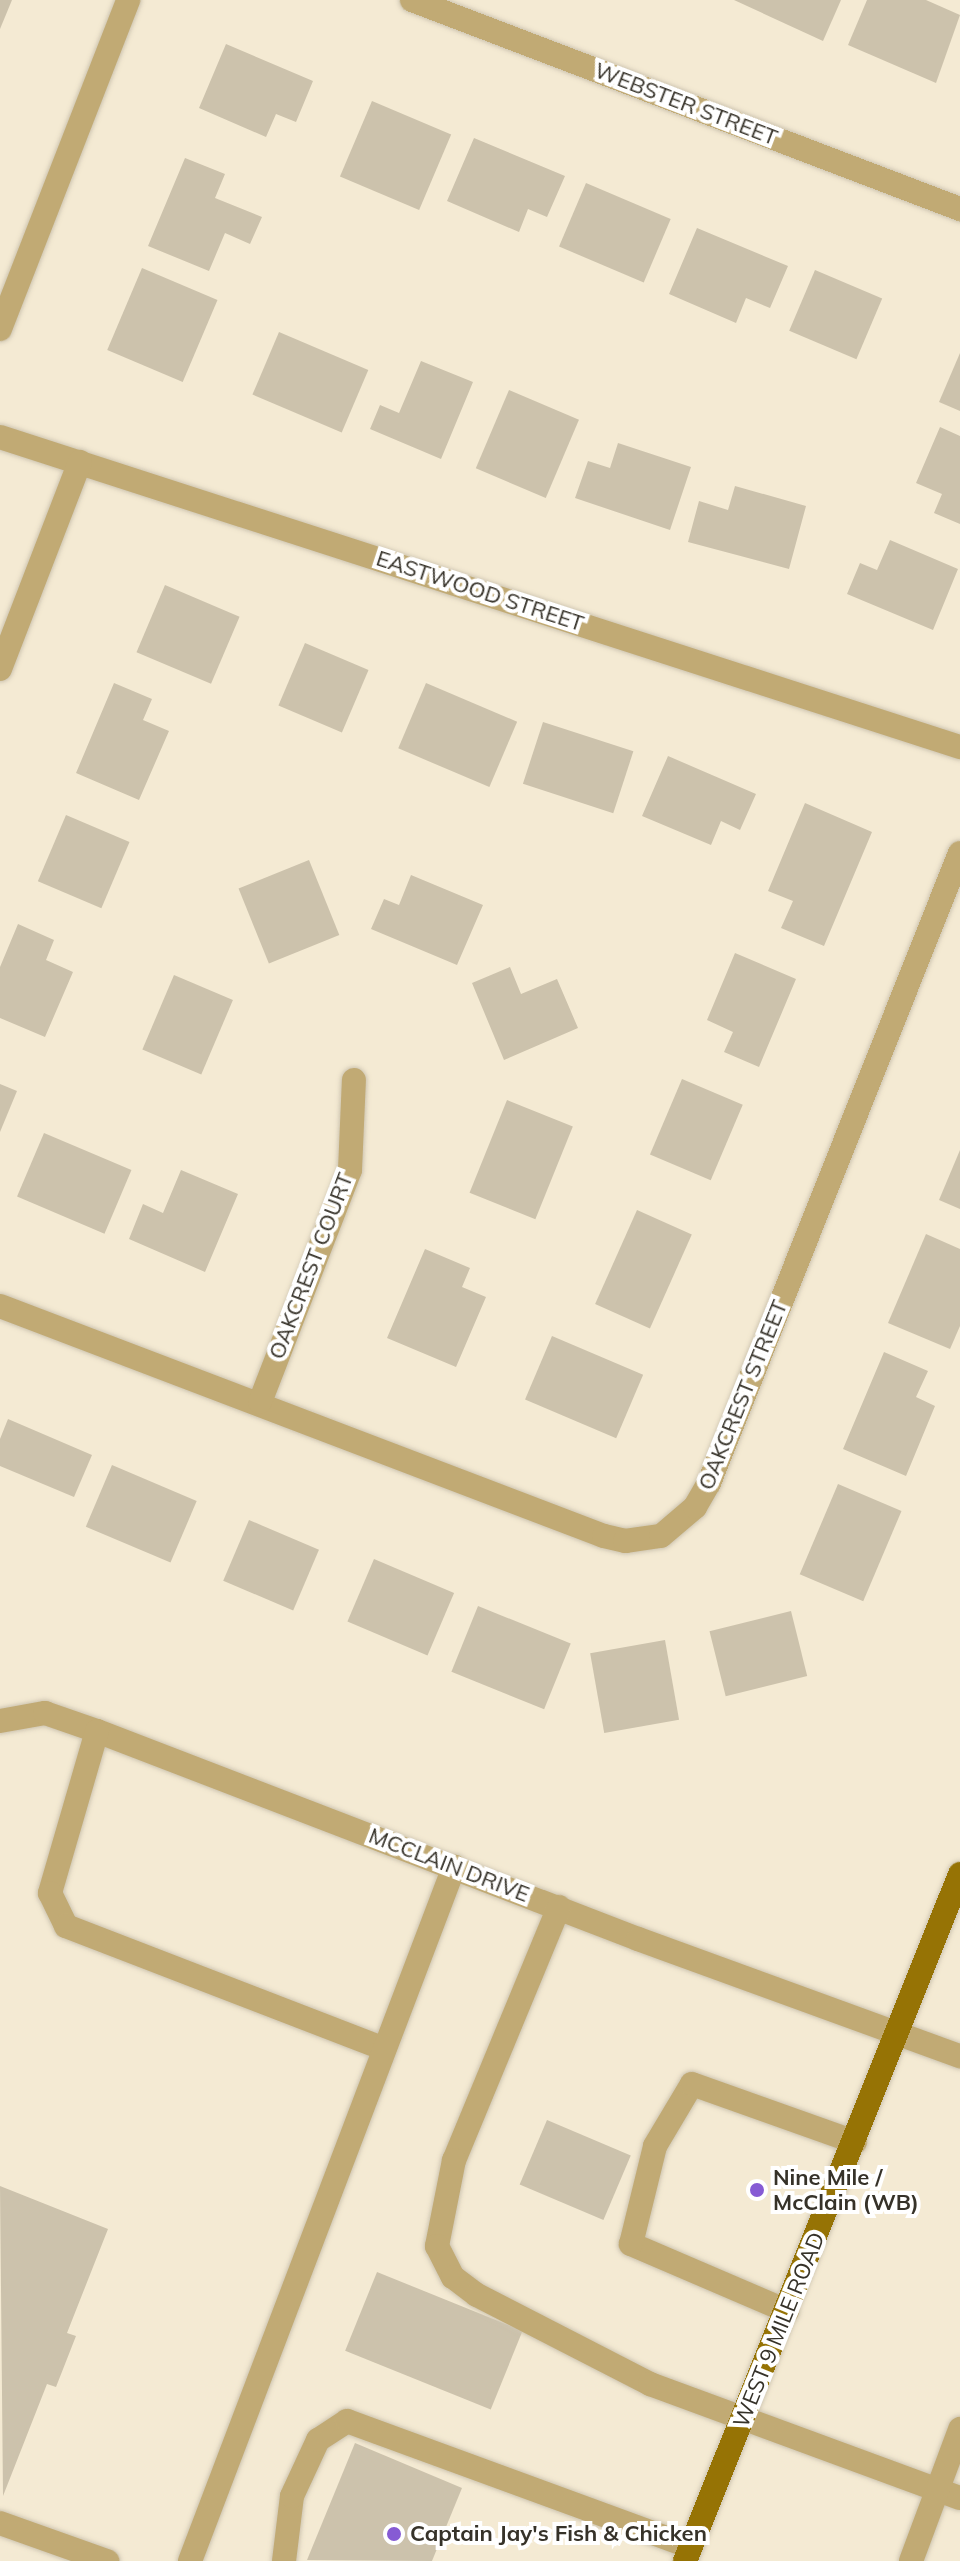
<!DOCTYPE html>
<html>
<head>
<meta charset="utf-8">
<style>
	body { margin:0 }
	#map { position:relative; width:960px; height:2561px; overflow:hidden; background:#f4ead3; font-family:Mulish,sans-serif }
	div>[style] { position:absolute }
	.building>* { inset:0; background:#ccc2ac; transform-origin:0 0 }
	.roads { filter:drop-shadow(0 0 2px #cec5b1) drop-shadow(0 0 2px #cec5b1) }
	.minor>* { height:24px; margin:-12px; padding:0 12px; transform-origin:12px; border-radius:12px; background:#c1aa74 }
	.major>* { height:24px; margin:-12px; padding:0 12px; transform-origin:12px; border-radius:12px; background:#967305 }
	.dots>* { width:22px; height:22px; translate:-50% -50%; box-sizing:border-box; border:4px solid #fff; border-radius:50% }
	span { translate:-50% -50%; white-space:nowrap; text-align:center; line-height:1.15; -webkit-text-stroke:8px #fff; paint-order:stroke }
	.street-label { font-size:22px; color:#363229 }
	.poi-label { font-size:22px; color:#363229; font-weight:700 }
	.left { translate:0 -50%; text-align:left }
</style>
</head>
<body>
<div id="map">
	<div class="building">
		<i style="clip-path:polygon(0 0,12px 0,0 29px)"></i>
		<i style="clip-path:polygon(734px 0,841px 0,823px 41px)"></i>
		<i style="clip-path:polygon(867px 0,926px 0,960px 15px,936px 83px,848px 45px)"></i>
		<i style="clip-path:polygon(226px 44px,313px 81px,296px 122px,276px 114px,266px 137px,199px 108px)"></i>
		<i style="left:372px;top:101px;width:86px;height:82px;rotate:23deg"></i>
		<i style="clip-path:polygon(474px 138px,565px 176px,547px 217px,528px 209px,519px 232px,447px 201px)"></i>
		<i style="clip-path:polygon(185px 158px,225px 174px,215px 198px,262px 217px,250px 244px,225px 233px,209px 271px,148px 246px)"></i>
		<i style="left:586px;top:183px;width:92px;height:69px;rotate:23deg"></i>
		<i style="clip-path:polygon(697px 228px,788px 266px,770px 308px,746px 298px,736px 323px,669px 294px)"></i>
		<i style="left:142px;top:268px;width:82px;height:89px;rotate:23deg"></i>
		<i style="left:815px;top:270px;width:73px;height:66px;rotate:23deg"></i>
		<i style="left:279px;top:332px;width:97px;height:68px;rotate:23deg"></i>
		<i style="clip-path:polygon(960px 353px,960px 411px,939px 402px)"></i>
		<i style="clip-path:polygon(421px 361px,473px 382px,441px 459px,370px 429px,380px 405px,399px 413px)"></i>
		<i style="left:509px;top:390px;width:76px;height:85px;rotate:23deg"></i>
		<i style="clip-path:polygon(940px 427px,960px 436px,960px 524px,934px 513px,942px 494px,916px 483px)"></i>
		<i style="clip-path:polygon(618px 443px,691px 467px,670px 530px,575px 498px,588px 461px,610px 468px)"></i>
		<i style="clip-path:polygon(735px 486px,806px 506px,789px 569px,688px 542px,699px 501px,728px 510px)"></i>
		<i style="clip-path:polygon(890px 540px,958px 569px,933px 630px,847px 594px,860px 563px,877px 570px)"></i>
		<i style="left:165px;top:585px;width:81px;height:73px;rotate:23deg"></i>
		<i style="left:305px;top:643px;width:69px;height:68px;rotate:23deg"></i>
		<i style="clip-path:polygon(114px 683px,152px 699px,143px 720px,169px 731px,139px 800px,76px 773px)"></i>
		<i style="left:426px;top:683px;width:99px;height:71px;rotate:23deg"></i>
		<i style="left:543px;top:722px;width:95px;height:65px;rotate:18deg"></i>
		<i style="clip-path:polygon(668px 756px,756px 794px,740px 830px,721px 821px,711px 845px,642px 816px)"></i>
		<i style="clip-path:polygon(805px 803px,872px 832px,824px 946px,781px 928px,793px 901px,768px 891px)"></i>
		<i style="left:66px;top:815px;width:69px;height:72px;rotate:23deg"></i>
		<i style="left:309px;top:860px;width:81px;height:76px;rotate:68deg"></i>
		<i style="clip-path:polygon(411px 875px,483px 905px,457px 965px,371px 929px,384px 899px,399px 905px)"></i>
		<i style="clip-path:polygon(18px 924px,54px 940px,46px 960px,73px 972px,45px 1037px,0 1018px,0 967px)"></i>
		<i style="clip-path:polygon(735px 953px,796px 979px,759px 1067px,724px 1052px,733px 1032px,707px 1020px)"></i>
		<i style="clip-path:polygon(510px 967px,521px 994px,557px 979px,578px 1028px,504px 1060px,472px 983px)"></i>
		<i style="left:174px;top:975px;width:64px;height:81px;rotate:23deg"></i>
		<i style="left:682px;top:1079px;width:66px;height:82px;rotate:23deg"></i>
		<i style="clip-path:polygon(0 1084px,17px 1091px,0 1132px)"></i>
		<i style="left:507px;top:1100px;width:71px;height:100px;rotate:22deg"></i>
		<i style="left:44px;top:1133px;width:95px;height:69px;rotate:23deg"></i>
		<i style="clip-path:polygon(960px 1150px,960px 1209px,939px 1200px)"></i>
		<i style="clip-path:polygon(181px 1170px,238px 1194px,205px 1272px,129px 1239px,143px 1204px,163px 1213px)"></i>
		<i style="left:637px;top:1210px;width:60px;height:103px;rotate:24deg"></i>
		<i style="clip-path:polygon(926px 1234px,960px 1249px,960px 1326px,950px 1349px,888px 1323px)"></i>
		<i style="clip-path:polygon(425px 1249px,470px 1268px,462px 1287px,486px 1297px,456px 1367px,387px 1338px)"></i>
		<i style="left:552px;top:1336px;width:99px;height:69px;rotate:23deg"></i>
		<i style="clip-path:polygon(884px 1352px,928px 1371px,916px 1397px,935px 1406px,906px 1476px,843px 1449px)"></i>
		<i style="clip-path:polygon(8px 1419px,92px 1455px,74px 1497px,0 1466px,0 1439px)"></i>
		<i style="left:112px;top:1465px;width:92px;height:67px;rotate:23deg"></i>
		<i style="left:838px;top:1484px;width:69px;height:98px;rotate:23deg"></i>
		<i style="left:249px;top:1520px;width:76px;height:66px;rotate:23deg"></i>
		<i style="left:374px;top:1559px;width:87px;height:68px;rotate:23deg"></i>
		<i style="left:478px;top:1606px;width:100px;height:71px;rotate:22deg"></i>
		<i style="left:791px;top:1611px;width:67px;height:84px;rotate:76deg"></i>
		<i style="left:665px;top:1640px;width:81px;height:76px;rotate:80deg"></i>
		<i style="left:547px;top:2120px;width:91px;height:70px;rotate:23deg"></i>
		<i style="clip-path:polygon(0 2186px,108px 2229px,67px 2333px,76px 2336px,56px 2387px,47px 2384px,3px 2496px)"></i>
		<i style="left:377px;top:2272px;width:157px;height:85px;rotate:22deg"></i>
		<i style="clip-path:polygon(355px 2443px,462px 2488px,432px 2561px,307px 2560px)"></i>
	</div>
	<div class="roads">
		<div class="minor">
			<i style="left:412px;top:0;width:587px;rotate:20.88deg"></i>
			<i style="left:0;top:329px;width:353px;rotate:-68.7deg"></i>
			<i style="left:0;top:437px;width:1009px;rotate:17.9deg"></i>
			<i style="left:0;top:669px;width:222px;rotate:-68.9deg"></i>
			<i style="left:0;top:1306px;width:646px;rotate:20.85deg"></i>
			<i style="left:604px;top:1536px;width:22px;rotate:13deg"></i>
			<i style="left:625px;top:1541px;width:36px;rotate:-8deg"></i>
			<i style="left:661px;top:1536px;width:45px;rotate:-40.5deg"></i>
			<i style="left:695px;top:1507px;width:28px;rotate:-60deg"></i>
			<i style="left:709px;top:1483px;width:678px;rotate:-68.28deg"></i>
			<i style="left:260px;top:1402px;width:249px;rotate:-68.8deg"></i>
			<i style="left:350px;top:1170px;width:90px;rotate:-87.5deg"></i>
			<i style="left:0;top:1721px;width:46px;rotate:-10.1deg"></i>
			<i style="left:45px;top:1713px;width:55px;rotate:19.1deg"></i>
			<i style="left:97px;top:1731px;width:580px;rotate:21.03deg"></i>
			<i style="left:638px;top:1939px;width:343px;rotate:20deg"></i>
			<i style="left:97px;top:1731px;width:169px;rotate:106.2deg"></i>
			<i style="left:50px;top:1893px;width:37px;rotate:64deg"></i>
			<i style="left:66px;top:1926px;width:341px;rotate:21.1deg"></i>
			<i style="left:559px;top:1907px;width:274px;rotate:112.5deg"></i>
			<i style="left:454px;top:2160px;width:88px;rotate:101.2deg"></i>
			<i style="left:437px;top:2246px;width:35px;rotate:63deg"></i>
			<i style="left:453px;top:2277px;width:30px;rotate:37deg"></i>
			<i style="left:477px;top:2295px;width:195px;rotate:27.2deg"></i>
			<i style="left:650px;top:2384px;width:330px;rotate:20.2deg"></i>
			<i style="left:787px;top:2311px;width:170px;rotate:-156.8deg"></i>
			<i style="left:631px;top:2244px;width:101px;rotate:-76.2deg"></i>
			<i style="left:655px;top:2146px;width:72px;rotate:-59.2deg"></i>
			<i style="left:692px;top:2084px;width:173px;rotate:19.6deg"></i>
			<i style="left:0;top:2523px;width:114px;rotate:19.6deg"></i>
			<i style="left:190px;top:2561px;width:743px;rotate:-69.17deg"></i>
			<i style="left:284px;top:2561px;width:65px;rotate:-83deg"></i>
			<i style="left:292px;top:2496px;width:62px;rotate:-65.1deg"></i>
			<i style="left:318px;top:2440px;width:35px;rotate:-33deg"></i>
			<i style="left:347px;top:2421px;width:366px;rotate:20.1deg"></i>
			<i style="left:911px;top:2561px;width:141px;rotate:-69.6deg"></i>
		</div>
		<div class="major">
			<i style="left:685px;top:2561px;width:740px;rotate:-68.18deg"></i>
		</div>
	</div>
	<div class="dots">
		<i style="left:757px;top:2190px;background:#865bd4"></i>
		<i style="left:394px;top:2534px;background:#865bd4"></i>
	</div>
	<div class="street-label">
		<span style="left:686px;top:104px;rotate:21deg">WEBSTER STREET</span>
		<span style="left:480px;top:591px;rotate:18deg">EASTWOOD STREET</span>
		<span style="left:311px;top:1266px;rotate:-69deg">OAKCREST COURT</span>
		<span style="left:743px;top:1395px;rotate:-68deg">OAKCREST STREET</span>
		<span style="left:449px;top:1865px;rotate:21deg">MCCLAIN DRIVE</span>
		<span style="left:779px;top:2330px;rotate:-68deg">WEST 9 MILE ROAD</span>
	</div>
	<div class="poi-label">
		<span class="left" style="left:773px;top:2190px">Nine Mile /<br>McClain (WB)</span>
		<span class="left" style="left:410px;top:2534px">Captain Jay's Fish &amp; Chicken</span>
	</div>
</div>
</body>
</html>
